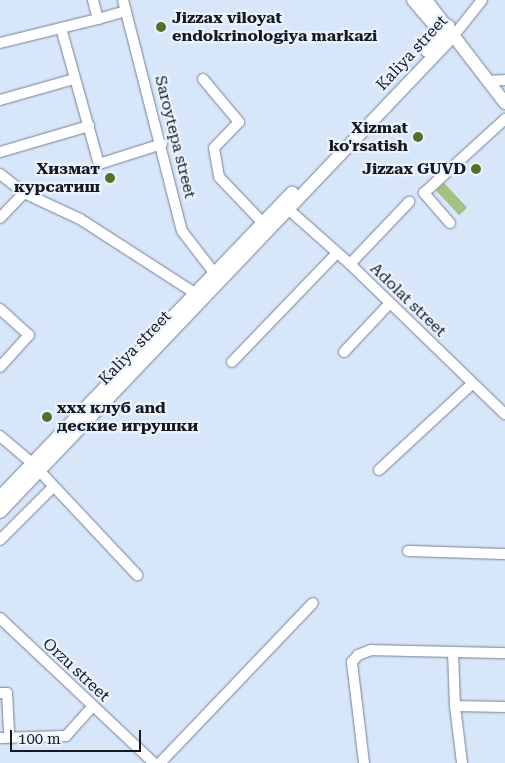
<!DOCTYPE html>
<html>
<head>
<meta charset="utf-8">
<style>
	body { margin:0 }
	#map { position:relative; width:505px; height:763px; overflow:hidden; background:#d8e6fa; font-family:"Roboto Serif",serif }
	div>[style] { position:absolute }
	.green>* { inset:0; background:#a5c183; transform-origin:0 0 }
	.roads { filter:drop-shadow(0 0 1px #758294) drop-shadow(0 0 1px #758294) }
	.minor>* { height:10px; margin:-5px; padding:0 5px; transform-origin:5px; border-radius:5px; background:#fff }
	.major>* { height:12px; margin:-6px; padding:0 6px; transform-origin:6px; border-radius:6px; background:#fff }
	.dots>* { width:14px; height:14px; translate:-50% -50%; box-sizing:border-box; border:2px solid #eaf3ff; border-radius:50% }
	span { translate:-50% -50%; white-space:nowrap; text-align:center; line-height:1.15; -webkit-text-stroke:4.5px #eaf3ff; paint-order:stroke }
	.poi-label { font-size:16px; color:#151a21; font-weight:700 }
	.left { translate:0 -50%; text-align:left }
	.right { translate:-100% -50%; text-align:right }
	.street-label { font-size:16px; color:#151a21 }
	.scale { position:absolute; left:10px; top:730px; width:131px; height:22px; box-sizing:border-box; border:2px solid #151a21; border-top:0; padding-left:6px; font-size:15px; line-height:18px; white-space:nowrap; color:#151a21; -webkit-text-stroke:4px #eaf3ff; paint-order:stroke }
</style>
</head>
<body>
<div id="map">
	<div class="green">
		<i style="left:444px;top:183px;width:34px;height:11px;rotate:47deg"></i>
	</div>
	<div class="roads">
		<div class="minor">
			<i style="left:123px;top:0;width:238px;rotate:75.7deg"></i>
			<i style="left:182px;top:231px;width:61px;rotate:52.4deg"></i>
			<i style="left:98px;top:19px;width:29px;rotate:-16deg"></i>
			<i style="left:61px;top:28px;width:141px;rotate:74.4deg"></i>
			<i style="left:99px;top:164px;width:66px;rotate:-17.6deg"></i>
			<i style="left:455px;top:34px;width:43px;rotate:-51.5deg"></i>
			<i style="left:0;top:43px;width:101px;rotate:-13.8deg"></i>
			<i style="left:98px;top:19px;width:20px;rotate:-105deg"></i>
			<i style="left:203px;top:79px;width:56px;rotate:50.1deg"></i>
			<i style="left:239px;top:122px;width:36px;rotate:134deg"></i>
			<i style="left:214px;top:148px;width:29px;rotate:80deg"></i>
			<i style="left:219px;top:177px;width:64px;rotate:46.3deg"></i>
			<i style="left:487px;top:81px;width:18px;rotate:-3deg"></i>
			<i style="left:0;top:100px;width:77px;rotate:-15.8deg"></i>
			<i style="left:0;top:152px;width:93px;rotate:-16.3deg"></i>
			<i style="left:0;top:174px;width:31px;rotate:38deg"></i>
			<i style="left:288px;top:209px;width:83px;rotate:41.6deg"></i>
			<i style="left:350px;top:264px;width:216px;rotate:44.1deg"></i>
			<i style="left:0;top:218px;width:35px;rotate:-46deg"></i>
			<i style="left:24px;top:193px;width:62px;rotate:24.9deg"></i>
			<i style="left:80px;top:219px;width:137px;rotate:32.8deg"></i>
			<i style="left:450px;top:223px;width:40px;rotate:-131deg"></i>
			<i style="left:424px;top:193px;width:110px;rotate:-42.4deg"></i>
			<i style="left:350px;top:264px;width:86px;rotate:-46.4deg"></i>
			<i style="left:0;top:309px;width:39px;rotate:42deg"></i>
			<i style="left:29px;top:335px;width:43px;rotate:132.2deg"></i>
			<i style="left:344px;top:352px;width:66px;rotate:-46.8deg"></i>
			<i style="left:232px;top:362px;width:151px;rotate:-46.1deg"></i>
			<i style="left:0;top:436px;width:42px;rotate:40.2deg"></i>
			<i style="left:32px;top:463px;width:154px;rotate:46.8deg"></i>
			<i style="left:379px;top:470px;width:127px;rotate:-42.8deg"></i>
			<i style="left:0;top:540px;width:74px;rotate:-45deg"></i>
			<i style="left:408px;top:551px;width:97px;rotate:1.8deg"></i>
			<i style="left:0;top:618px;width:212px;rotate:43.3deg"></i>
			<i style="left:453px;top:652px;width:54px;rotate:87.9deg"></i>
			<i style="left:455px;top:706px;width:57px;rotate:83deg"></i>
			<i style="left:0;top:693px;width:7px"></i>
			<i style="left:7px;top:693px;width:38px;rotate:87deg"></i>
			<i style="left:455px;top:706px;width:50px;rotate:1.1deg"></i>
			<i style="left:0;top:738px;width:66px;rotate:-1.7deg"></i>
			<i style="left:66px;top:736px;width:40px;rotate:-48deg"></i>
			<i style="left:160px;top:763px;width:221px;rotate:-46.3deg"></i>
			<i style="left:364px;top:763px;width:102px;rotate:-96.8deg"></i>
			<i style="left:352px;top:662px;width:9px;rotate:-49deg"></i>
			<i style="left:358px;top:655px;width:14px;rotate:-21deg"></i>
			<i style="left:371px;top:650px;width:134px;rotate:1.3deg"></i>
		</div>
		<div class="major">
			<i style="left:413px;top:0;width:52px;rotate:49.6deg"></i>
			<i style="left:426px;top:0;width:130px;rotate:52.5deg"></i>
			<i style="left:427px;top:51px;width:33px;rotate:-49deg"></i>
			<i style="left:0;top:497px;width:422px;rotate:-46.2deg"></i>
			<i style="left:0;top:512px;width:660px;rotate:-46.41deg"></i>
		</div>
	</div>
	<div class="dots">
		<i style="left:161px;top:27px;background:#537126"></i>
		<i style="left:418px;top:137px;background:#537126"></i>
		<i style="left:476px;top:169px;background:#537126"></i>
		<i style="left:110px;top:178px;background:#537126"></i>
		<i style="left:47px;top:417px;background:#537126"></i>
	</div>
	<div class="poi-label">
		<span class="left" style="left:172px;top:27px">Jizzax viloyat<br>endokrinologiya markazi</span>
		<span class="right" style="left:408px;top:137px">Xizmat<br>ko'rsatish</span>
		<span class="right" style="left:100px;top:178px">Хизмат<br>курсатиш</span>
		<span class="right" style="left:466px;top:169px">Jizzax GUVD</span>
		<span class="left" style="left:57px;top:417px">ххх клуб and<br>деские игрушки</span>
	</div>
	<div class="street-label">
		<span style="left:412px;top:53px;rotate:-47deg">Kaliya street</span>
		<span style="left:175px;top:137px;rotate:76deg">Saroytepa street</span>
		<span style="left:408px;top:300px;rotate:44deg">Adolat street</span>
		<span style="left:135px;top:348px;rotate:-46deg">Kaliya street</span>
		<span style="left:76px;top:670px;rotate:43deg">Orzu street</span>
	</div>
	<div class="scale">100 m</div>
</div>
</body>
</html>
